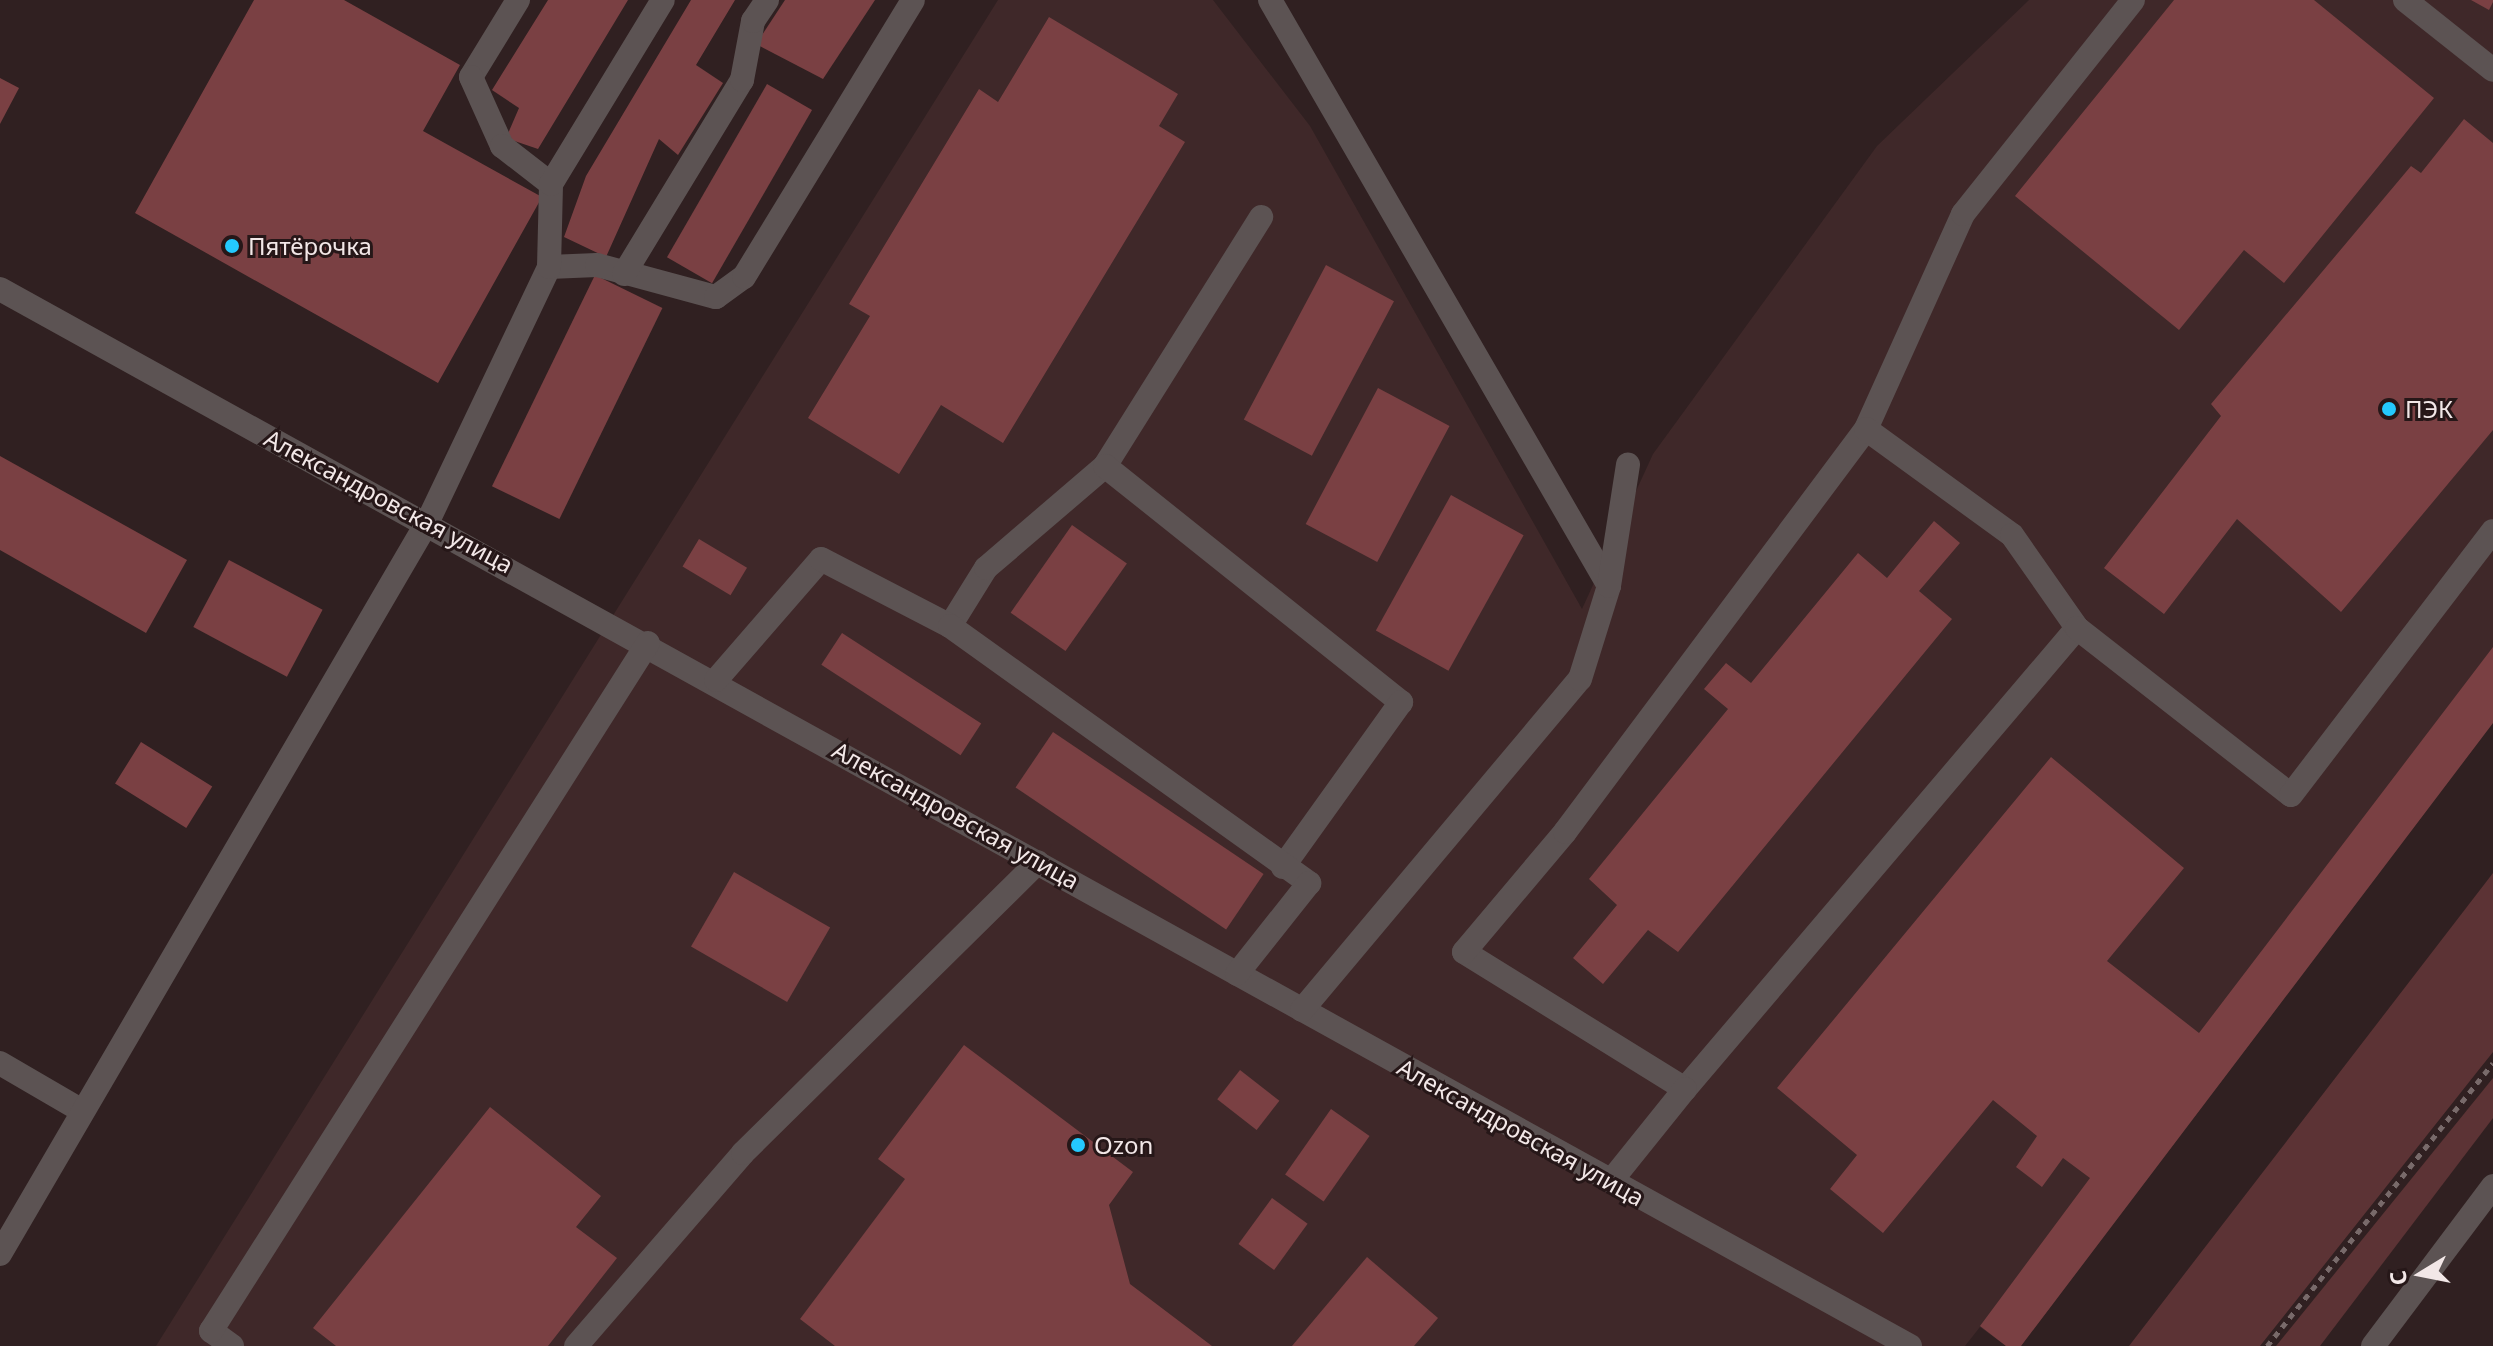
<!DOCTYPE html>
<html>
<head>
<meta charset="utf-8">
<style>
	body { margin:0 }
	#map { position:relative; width:2493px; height:1346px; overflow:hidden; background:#302021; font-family:"Noto Sans",sans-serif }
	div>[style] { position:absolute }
	.built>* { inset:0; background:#3f2829 }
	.green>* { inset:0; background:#5c3335 }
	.building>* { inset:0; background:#7a4043; transform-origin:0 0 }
	.path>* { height:5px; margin-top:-2.5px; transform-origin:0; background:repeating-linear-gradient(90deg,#786a6a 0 6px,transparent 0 12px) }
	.minor>* { height:24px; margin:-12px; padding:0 12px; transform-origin:12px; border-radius:12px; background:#5c5353 }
	.dots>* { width:22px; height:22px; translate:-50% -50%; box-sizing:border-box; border:4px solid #261718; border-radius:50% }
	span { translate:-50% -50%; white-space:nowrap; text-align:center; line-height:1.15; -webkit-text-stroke:6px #261718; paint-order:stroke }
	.poi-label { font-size:24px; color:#f2e7e7 }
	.left { translate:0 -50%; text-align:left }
	.street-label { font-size:24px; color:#f2e7e7 }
	.north { position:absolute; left:2381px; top:1234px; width:80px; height:80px; -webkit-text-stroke:6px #261718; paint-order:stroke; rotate:260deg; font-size:22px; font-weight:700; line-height:32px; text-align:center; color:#f2e7e7 }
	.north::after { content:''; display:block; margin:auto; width:28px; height:36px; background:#f2e7e7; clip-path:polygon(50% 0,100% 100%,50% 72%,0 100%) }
</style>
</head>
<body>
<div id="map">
	<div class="built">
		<i style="clip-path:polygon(998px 0,1213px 0,1310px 126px,1582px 609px,1653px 454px,1877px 146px,2029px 0,2493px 0,2493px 723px,2021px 1346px,2006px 1346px,1980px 1327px,1965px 1346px,156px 1346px)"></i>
	</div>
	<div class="green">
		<i style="clip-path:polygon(2493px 873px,2493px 1052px,2481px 1067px,2260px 1346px,2129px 1346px)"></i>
		<i style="clip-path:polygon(2493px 1078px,2493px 1118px,2320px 1346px,2276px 1346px)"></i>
	</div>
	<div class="building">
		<i style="clip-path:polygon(254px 0,344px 0,460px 65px,423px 131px,542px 197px,438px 383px,135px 213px)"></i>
		<i style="clip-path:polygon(548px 0,628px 0,538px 149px,506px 138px,519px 108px,492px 90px)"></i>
		<i style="clip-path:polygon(691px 0,735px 0,696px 65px,723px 83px,678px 155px,659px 139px,606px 257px,564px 237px,586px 176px)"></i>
		<i style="clip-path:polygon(785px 0,875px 0,823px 79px,756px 44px)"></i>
		<i style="clip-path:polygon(2174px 0,2314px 0,2434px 98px,2284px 283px,2244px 250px,2179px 330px,2015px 196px)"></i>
		<i style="clip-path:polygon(2471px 0,2493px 0,2493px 2px,2489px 10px)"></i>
		<i style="clip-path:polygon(1049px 17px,1178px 94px,1159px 126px,1185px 142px,1003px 443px,941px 405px,899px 474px,808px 418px,870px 316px,849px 304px,979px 89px,998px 102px)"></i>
		<i style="clip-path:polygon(0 78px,19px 88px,0 124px)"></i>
		<i style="left:767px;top:84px;width:52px;height:200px;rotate:30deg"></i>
		<i style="clip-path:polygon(2464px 119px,2493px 143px,2493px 430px,2341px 612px,2237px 519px,2164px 614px,2104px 568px,2221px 416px,2211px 404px,2411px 166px,2421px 173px)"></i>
		<i style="left:1326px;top:265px;width:77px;height:175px;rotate:28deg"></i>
		<i style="left:595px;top:275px;width:75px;height:235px;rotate:26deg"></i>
		<i style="left:1378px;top:388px;width:81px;height:154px;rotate:28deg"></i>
		<i style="clip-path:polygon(0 456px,187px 560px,146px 633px,0 550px)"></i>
		<i style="left:1451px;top:495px;width:83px;height:155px;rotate:29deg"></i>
		<i style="clip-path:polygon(1934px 521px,1960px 543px,1919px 591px,1952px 619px,1678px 952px,1648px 930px,1603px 984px,1573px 958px,1617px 905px,1589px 879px,1728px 709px,1704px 689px,1726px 663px,1751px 683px,1858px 553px,1887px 578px)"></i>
		<i style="left:1072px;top:525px;width:67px;height:107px;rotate:35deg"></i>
		<i style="left:699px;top:539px;width:56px;height:32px;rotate:31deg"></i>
		<i style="left:229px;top:560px;width:106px;height:76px;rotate:28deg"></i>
		<i style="left:842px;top:633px;width:166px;height:38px;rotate:33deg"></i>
		<i style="clip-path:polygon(2493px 647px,2493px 723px,2021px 1346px,2006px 1346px,1980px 1326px,2090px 1178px,2063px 1158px,2042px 1187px,2016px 1167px,2037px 1136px,1993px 1100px,1883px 1233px,1830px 1189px,1857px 1155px,1777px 1088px,2051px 757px,2184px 868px,2107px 961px,2199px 1033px)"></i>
		<i style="left:1053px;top:732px;width:254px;height:67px;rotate:34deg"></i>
		<i style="left:141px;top:742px;width:84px;height:49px;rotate:32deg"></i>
		<i style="left:734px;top:872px;width:111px;height:86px;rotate:30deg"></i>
		<i style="clip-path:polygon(964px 1045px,1133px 1172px,1109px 1205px,1130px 1284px,1212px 1346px,835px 1346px,800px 1319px,905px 1179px,878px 1159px)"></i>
		<i style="left:1240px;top:1070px;width:50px;height:37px;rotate:38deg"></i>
		<i style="clip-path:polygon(490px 1107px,601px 1196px,576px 1227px,617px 1258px,548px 1346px,336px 1346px,313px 1328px)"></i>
		<i style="left:1331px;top:1109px;width:47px;height:80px;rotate:35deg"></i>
		<i style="left:1272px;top:1198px;width:44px;height:57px;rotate:36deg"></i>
		<i style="clip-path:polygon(1367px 1257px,1438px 1318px,1414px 1346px,1292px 1346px)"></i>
	</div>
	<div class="path">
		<i style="left:2267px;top:1346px;width:362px;rotate:-51.4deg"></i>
	</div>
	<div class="minor">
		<i style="left:518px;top:0;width:90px;rotate:121.4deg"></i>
		<i style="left:471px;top:77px;width:76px;rotate:65.8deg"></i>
		<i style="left:502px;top:146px;width:62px;rotate:37.8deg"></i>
		<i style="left:1270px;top:0;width:677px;rotate:59.95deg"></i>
		<i style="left:2405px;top:0;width:112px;rotate:38.5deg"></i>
		<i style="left:549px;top:267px;width:48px;rotate:-2.4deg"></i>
		<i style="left:597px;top:265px;width:123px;rotate:15.1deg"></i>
		<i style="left:716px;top:297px;width:34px;rotate:-36deg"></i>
		<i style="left:744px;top:277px;width:324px;rotate:-58.6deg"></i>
		<i style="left:624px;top:274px;width:227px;rotate:-58.7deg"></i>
		<i style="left:742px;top:80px;width:60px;rotate:-79.4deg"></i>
		<i style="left:753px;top:21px;width:25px;rotate:-56deg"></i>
		<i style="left:0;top:289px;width:2183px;rotate:28.96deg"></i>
		<i style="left:1866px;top:429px;width:236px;rotate:-65.7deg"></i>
		<i style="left:1963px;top:214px;width:273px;rotate:-51.5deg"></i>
		<i style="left:1105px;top:466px;width:294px;rotate:-57.9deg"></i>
		<i style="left:950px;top:626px;width:68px;rotate:-58.2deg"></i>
		<i style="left:986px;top:568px;width:157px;rotate:-40.6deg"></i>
		<i style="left:1105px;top:466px;width:379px;rotate:38.6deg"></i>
		<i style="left:1401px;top:702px;width:203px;rotate:125.6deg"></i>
		<i style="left:2077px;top:628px;width:605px;rotate:130.38deg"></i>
		<i style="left:1685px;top:1089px;width:260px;rotate:-148.2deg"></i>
		<i style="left:1464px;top:952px;width:157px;rotate:-49.9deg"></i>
		<i style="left:1565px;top:832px;width:503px;rotate:-53.24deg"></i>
		<i style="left:1866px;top:429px;width:180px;rotate:36deg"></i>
		<i style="left:2012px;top:535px;width:113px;rotate:55deg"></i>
		<i style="left:2077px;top:628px;width:271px;rotate:38deg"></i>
		<i style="left:2291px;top:795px;width:332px;rotate:-52.6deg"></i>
		<i style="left:716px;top:680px;width:160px;rotate:-49deg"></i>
		<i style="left:821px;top:559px;width:145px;rotate:27.4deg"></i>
		<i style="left:950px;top:626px;width:442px;rotate:35.6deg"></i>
		<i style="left:1309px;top:883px;width:116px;rotate:128.4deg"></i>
		<i style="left:1302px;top:1010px;width:432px;rotate:-50deg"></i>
		<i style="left:1580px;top:679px;width:97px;rotate:-72.7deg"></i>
		<i style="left:1609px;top:586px;width:123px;rotate:-81.1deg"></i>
		<i style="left:0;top:1063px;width:95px;rotate:30.3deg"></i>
		<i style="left:1611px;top:1181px;width:118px;rotate:-51.2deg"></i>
		<i style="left:0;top:1254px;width:849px;rotate:-59.72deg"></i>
		<i style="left:428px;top:521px;width:281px;rotate:-64.5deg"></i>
		<i style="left:549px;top:267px;width:83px;rotate:-88.6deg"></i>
		<i style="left:551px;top:184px;width:215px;rotate:-58.7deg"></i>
		<i style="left:232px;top:1346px;width:26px;rotate:-144deg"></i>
		<i style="left:211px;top:1331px;width:815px;rotate:-57.58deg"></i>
		<i style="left:576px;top:1346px;width:255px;rotate:-49.1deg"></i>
		<i style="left:743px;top:1153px;width:414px;rotate:-44.6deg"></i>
		<i style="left:2373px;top:1346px;width:200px;rotate:-53.1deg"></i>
	</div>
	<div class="dots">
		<i style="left:232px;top:246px;background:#24c9fe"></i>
		<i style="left:2389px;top:409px;background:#24c9fe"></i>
		<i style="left:1078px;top:1145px;background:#24c9fe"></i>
	</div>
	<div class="poi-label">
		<span class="left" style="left:248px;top:246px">Пятёрочка</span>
		<span class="left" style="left:2405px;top:409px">ПЭК</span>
		<span class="left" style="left:1094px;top:1145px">Ozon</span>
	</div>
	<div class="street-label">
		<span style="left:389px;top:501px;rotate:28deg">Александровская улица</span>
		<span style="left:956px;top:815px;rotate:29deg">Александровская улица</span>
		<span style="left:1521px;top:1132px;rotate:29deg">Александровская улица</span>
	</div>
	<div class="north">С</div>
</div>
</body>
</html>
